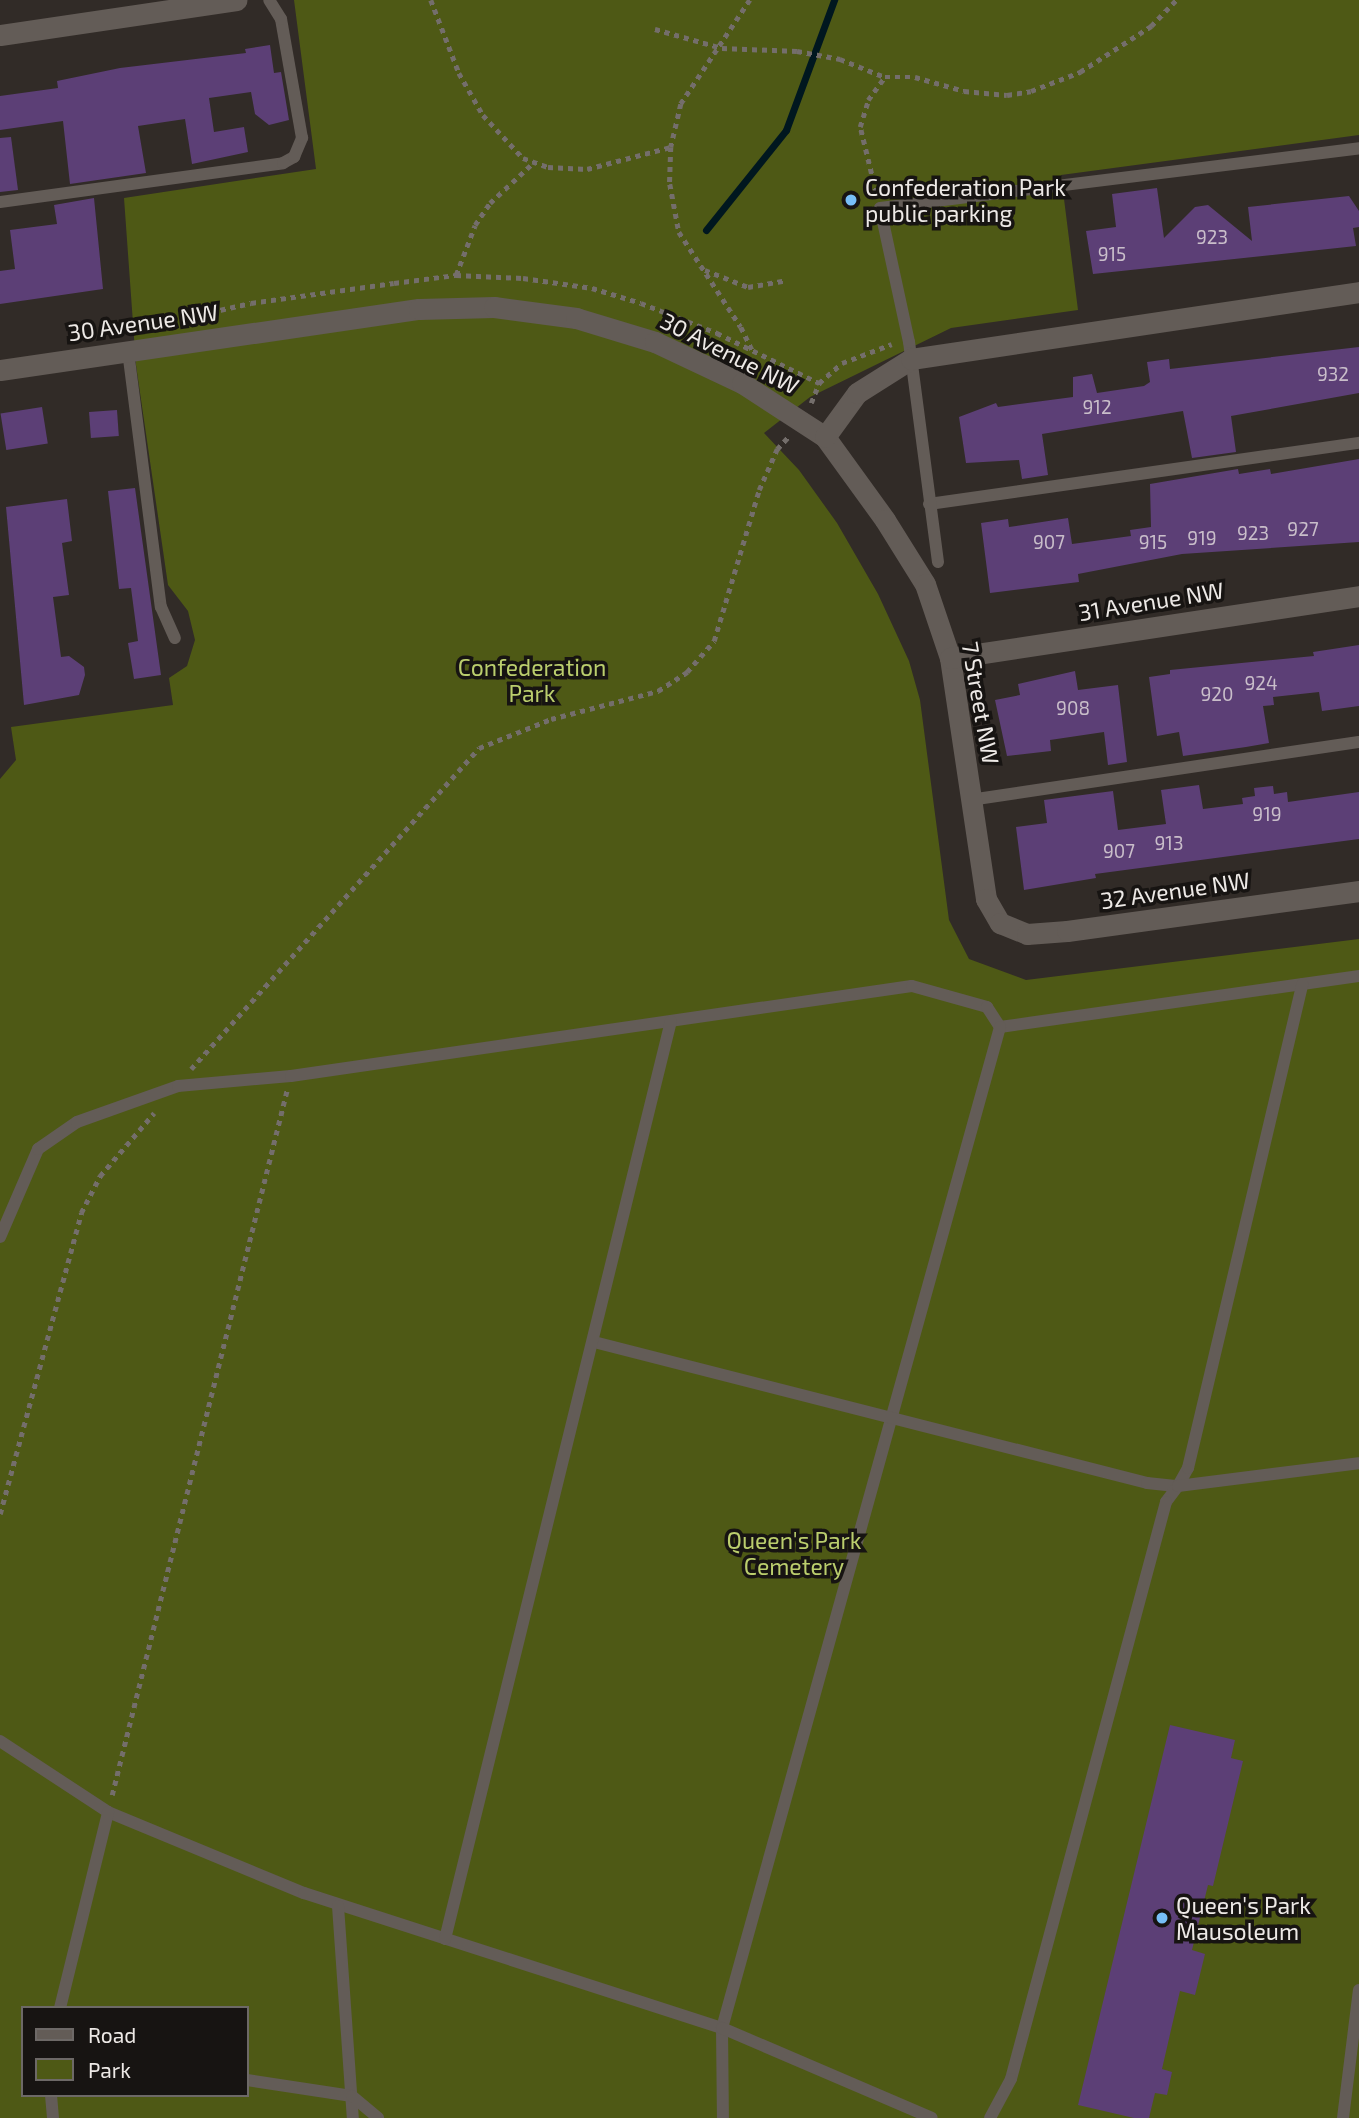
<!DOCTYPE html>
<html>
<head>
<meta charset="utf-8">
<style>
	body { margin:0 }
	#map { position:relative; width:1359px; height:2118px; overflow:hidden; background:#312b27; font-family:"Exo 2",sans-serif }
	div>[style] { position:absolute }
	.green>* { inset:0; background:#4e5915 }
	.stream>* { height:7px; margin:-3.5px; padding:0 3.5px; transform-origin:3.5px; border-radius:3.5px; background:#00171f }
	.building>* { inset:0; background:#5c3f76; transform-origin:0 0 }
	.path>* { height:4.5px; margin-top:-2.25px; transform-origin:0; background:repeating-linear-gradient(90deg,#746e6b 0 5px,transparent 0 10px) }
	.service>* { height:12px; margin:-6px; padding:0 6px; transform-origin:6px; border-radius:6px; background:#635c57 }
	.minor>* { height:21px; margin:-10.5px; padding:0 10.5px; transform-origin:10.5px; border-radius:10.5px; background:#635c57 }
	.dots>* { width:19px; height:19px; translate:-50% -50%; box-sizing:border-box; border:4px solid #171412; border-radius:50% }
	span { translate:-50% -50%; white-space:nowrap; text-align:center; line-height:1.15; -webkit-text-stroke:7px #171412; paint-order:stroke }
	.number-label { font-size:19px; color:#c9beca }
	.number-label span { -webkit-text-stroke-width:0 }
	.poi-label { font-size:23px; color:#ede9e6 }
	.left { translate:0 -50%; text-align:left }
	.street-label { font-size:23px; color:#ede9e6 }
	.park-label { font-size:23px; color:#bbce6d }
	.legend { position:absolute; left:21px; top:2006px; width:228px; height:91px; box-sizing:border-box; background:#171412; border:2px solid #6d6967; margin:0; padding:9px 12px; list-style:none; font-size:21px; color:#ede9e6 }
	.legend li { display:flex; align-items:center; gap:14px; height:35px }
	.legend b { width:35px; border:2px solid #6d6967 }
</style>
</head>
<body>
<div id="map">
	<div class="green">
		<i style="clip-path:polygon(evenodd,294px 0,1359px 0,1359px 135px,1061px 175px,1078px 310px,951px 328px,810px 397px,764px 433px,799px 470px,837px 523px,878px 594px,909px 661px,920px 700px,949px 920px,969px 959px,1026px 980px,1359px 939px,1359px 2118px,0 2118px,0 779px,16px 760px,11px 727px,173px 705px,169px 678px,187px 666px,195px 640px,188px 611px,168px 585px,136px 365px,124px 198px,316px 169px,294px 0,23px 2008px,247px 2008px,247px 2095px,23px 2095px,23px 2008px)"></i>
	</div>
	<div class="stream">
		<i style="left:706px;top:230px;width:128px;rotate:-51.3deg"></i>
		<i style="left:786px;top:130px;width:139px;rotate:-69.7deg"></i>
	</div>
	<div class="building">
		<i style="clip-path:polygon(270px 45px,274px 73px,281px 72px,289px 120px,269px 125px,255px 114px,251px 92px,209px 98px,214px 132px,244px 127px,248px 152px,192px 164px,185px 119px,138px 126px,146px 173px,70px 184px,63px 121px,0 130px,0 96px,58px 88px,57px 81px,120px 68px,246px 53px,245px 49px)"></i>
		<i style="clip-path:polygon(11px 137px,18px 190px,0 192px,0 138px)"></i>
		<i style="clip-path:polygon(1157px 188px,1164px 238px,1195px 207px,1208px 205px,1252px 241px,1248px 207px,1349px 196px,1359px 211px,1359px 227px,1353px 228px,1356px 246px,1093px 274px,1086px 231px,1116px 227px,1112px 194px)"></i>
		<i style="clip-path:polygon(94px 198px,103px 289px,0 304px,0 271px,15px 269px,10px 230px,57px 224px,54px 205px)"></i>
		<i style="clip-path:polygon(1359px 347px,1359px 393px,1231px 416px,1236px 452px,1192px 458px,1183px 411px,1042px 434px,1048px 475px,1022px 479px,1019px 460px,966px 463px,959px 417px,996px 403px,998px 407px,1073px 397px,1073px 377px,1092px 374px,1097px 393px,1144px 386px,1150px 382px,1147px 362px,1169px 359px,1170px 369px)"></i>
		<i style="left:42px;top:407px;width:37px;height:42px;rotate:81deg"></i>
		<i style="left:117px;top:410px;width:26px;height:28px;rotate:86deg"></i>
		<i style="clip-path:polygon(1359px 459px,1359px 542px,1182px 554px,1078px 574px,1079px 582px,990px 593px,981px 523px,1008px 519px,1009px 527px,1068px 518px,1072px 544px,1131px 536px,1130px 530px,1151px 527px,1150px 484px,1238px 469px,1239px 474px,1270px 469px,1271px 474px)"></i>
		<i style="clip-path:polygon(135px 488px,161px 675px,134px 679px,128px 643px,138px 641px,131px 588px,119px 589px,108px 491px)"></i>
		<i style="clip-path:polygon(67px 499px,72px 541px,62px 543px,69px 595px,53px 597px,61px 657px,69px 656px,84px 667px,85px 675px,79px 695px,24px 705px,6px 507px)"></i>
		<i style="clip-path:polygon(1359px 645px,1359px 706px,1322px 711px,1319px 692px,1273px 697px,1274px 705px,1263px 706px,1269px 743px,1246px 747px,1183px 756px,1179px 732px,1157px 736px,1149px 677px,1170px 674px,1170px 670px,1314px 656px,1313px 652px)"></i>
		<i style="clip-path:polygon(1075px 671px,1078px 690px,1118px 685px,1127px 762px,1108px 765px,1104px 732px,1050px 740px,1051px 751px,1007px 756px,995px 700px,1020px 695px,1018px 684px)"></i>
		<i style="clip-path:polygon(1199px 785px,1203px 809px,1243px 804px,1242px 798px,1255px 796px,1254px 788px,1273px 786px,1274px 794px,1287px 792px,1288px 802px,1359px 792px,1359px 839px,1095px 874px,1096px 878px,1024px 890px,1016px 827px,1047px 823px,1044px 800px,1113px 791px,1118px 830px,1166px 824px,1161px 790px)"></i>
		<i style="clip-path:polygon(1170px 1725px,1235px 1740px,1231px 1758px,1243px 1761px,1213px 1886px,1208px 1885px,1192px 1950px,1205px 1954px,1195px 1995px,1180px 1991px,1162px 2069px,1172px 2072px,1167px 2095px,1155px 2093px,1149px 2118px,1134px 2118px,1078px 2105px)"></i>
	</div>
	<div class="path">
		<i style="left:431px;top:0;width:78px;rotate:69deg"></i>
		<i style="left:459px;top:73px;width:48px;rotate:60.3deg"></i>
		<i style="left:483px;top:115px;width:59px;rotate:47.1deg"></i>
		<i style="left:523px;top:158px;width:27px;rotate:20deg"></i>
		<i style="left:548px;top:167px;width:39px;rotate:3deg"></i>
		<i style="left:587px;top:169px;width:87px;rotate:-14.7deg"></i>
		<i style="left:750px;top:0;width:125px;rotate:123.6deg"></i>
		<i style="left:681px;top:104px;width:44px;rotate:103.1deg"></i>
		<i style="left:671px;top:147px;width:37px;rotate:92deg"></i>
		<i style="left:670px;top:184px;width:49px;rotate:79.4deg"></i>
		<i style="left:679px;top:232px;width:113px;rotate:56.9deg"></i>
		<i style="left:741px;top:327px;width:28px;rotate:64deg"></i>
		<i style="left:655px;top:29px;width:70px;rotate:15.8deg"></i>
		<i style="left:722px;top:48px;width:75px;rotate:2.3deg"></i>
		<i style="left:797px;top:51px;width:44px;rotate:10.5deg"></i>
		<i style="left:840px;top:59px;width:48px;rotate:21.8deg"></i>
		<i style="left:885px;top:77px;width:30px"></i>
		<i style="left:915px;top:77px;width:51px;rotate:15.9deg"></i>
		<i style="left:964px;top:91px;width:43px;rotate:5.3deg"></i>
		<i style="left:1007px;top:95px;width:24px;rotate:-9deg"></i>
		<i style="left:1031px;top:91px;width:53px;rotate:-21.2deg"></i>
		<i style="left:1080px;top:72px;width:85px;rotate:-32.9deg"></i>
		<i style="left:1151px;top:26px;width:36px;rotate:-46deg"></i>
		<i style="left:876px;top:193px;width:68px;rotate:-103.6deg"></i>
		<i style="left:860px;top:127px;width:28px;rotate:-73deg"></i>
		<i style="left:868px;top:100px;width:29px;rotate:-54deg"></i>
		<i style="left:705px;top:270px;width:46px;rotate:21.6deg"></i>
		<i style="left:748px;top:287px;width:36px;rotate:-10deg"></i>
		<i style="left:456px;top:275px;width:53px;rotate:-69.2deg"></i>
		<i style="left:475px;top:225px;width:27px;rotate:-56deg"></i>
		<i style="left:490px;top:203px;width:60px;rotate:-43deg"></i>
		<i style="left:162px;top:323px;width:91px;rotate:-12.7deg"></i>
		<i style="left:251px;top:303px;width:144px;rotate:-8deg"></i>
		<i style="left:394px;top:283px;width:63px;rotate:-7.4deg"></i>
		<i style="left:456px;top:275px;width:67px;rotate:2.6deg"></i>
		<i style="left:523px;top:278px;width:70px;rotate:8.2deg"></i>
		<i style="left:592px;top:288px;width:51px;rotate:17deg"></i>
		<i style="left:641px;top:303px;width:82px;rotate:21.5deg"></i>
		<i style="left:717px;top:333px;width:114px;rotate:26.1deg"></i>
		<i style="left:811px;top:403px;width:22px;rotate:-68deg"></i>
		<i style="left:819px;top:383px;width:30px;rotate:-41deg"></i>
		<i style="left:842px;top:363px;width:53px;rotate:-20.8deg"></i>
		<i style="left:191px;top:1069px;width:431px;rotate:-48.1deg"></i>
		<i style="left:479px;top:748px;width:78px;rotate:-21.9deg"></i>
		<i style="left:551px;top:719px;width:111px;rotate:-14.7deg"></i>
		<i style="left:658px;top:691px;width:35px;rotate:-33deg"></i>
		<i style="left:687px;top:672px;width:41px;rotate:-48.9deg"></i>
		<i style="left:714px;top:641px;width:158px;rotate:-73.4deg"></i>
		<i style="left:759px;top:490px;width:45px;rotate:-66.3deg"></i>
		<i style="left:777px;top:449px;width:18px;rotate:-47deg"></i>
		<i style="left:0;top:1514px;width:312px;rotate:-74.9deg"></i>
		<i style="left:81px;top:1213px;width:42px;rotate:-62.8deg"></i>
		<i style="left:100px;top:1176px;width:83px;rotate:-49.4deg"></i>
		<i style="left:112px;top:1795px;width:726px;rotate:-76.06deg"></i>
	</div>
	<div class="service">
		<i style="left:0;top:202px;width:286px;rotate:-7.8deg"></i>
		<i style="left:283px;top:163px;width:13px;rotate:-29deg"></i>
		<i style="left:294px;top:157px;width:21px;rotate:-67deg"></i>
		<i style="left:302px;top:138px;width:121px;rotate:-100deg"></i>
		<i style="left:281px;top:19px;width:22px;rotate:-122deg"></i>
		<i style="left:128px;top:351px;width:258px;rotate:82.7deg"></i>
		<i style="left:161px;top:607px;width:34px;rotate:66deg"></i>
		<i style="left:929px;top:504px;width:434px;rotate:-8.1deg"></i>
		<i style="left:938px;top:562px;width:222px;rotate:-97.5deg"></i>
		<i style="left:909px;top:342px;width:137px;rotate:-102.2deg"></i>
		<i style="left:880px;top:208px;width:483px;rotate:-7.1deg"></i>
		<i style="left:970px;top:800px;width:393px;rotate:-8.5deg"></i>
		<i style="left:1000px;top:1027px;width:363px;rotate:-8.1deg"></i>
		<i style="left:0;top:1237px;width:96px;rotate:-66.6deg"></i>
		<i style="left:38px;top:1149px;width:47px;rotate:-34.7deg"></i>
		<i style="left:77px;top:1122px;width:107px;rotate:-19.6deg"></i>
		<i style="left:178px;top:1086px;width:113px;rotate:-5.1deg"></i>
		<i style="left:291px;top:1076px;width:627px;rotate:-8.25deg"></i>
		<i style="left:912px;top:986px;width:78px;rotate:15.6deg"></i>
		<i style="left:987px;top:1007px;width:24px;rotate:57deg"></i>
		<i style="left:1000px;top:1027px;width:1039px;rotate:105.52deg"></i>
		<i style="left:722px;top:2028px;width:90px;rotate:89.4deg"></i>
		<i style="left:594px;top:1342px;width:571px;rotate:14.3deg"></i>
		<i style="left:1147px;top:1483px;width:31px;rotate:6deg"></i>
		<i style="left:1178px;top:1486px;width:20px;rotate:127deg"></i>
		<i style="left:1166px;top:1502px;width:597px;rotate:105.04deg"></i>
		<i style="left:1011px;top:2079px;width:44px;rotate:118.3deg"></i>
		<i style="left:1178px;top:1486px;width:21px;rotate:-61deg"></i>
		<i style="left:1188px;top:1468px;width:497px;rotate:-76.7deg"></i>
		<i style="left:1178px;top:1486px;width:182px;rotate:-7.2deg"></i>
		<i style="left:0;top:1741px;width:129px;rotate:33.3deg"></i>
		<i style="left:108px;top:1812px;width:212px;rotate:22.5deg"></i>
		<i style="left:304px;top:1893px;width:439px;rotate:17.9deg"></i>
		<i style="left:722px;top:2028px;width:228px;rotate:23.2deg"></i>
		<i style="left:338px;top:1906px;width:213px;rotate:86deg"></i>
		<i style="left:445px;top:1939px;width:945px;rotate:-76.17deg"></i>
		<i style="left:60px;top:2008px;width:202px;rotate:-76.2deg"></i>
		<i style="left:247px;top:2080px;width:106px;rotate:8.7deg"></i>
		<i style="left:352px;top:2096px;width:34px;rotate:40deg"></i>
		<i style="left:51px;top:2095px;width:23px;rotate:85deg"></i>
		<i style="left:1343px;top:2118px;width:129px;rotate:-82.9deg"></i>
	</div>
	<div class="minor">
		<i style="left:0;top:35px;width:239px;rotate:-8.4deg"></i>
		<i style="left:0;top:370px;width:423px;rotate:-8.3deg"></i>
		<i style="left:419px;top:309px;width:75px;rotate:-1.5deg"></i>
		<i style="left:494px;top:307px;width:83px;rotate:7.6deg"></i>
		<i style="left:576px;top:318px;width:83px;rotate:16.9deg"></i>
		<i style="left:655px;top:342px;width:96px;rotate:25.2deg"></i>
		<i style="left:742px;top:383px;width:99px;rotate:33deg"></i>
		<i style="left:825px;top:437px;width:102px;rotate:54.1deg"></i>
		<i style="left:885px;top:520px;width:75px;rotate:58deg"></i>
		<i style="left:925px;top:584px;width:78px;rotate:71.3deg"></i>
		<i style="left:950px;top:658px;width:244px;rotate:81.5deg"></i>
		<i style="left:986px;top:899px;width:28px;rotate:60deg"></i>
		<i style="left:1000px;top:923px;width:29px;rotate:22deg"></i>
		<i style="left:1027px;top:934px;width:40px;rotate:-4.3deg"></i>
		<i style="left:1067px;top:931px;width:295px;rotate:-7.8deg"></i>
		<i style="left:825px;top:437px;width:54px;rotate:-54deg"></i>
		<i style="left:857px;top:393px;width:64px;rotate:-32.2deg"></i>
		<i style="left:911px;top:359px;width:453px;rotate:-8.5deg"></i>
		<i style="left:950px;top:658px;width:414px;rotate:-8.6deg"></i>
	</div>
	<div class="dots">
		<i style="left:851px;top:200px;background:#77bff7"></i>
		<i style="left:1162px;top:1918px;background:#77bff7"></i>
	</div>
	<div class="number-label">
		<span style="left:1212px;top:237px">923</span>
		<span style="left:1112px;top:254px">915</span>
		<span style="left:1333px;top:374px">932</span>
		<span style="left:1097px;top:407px">912</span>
		<span style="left:1303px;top:529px">927</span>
		<span style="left:1253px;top:533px">923</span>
		<span style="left:1202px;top:538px">919</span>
		<span style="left:1049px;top:542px">907</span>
		<span style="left:1153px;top:542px">915</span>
		<span style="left:1261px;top:683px">924</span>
		<span style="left:1217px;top:694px">920</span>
		<span style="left:1073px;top:708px">908</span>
		<span style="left:1267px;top:814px">919</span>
		<span style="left:1169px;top:843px">913</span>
		<span style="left:1119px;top:851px">907</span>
	</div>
	<div class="poi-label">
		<span class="left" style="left:865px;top:200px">Confederation Park<br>public parking</span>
		<span class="left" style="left:1176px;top:1918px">Queen's Park<br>Mausoleum</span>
	</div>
	<div class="street-label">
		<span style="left:143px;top:322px;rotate:-8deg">30 Avenue NW</span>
		<span style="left:730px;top:353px;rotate:27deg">30 Avenue NW</span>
		<span style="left:1151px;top:601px;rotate:-9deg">31 Avenue NW</span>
		<span style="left:981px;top:703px;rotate:80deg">7 Street NW</span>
		<span style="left:1175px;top:890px;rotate:-8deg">32 Avenue NW</span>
	</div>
	<div class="park-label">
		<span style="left:532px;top:680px">Confederation<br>Park</span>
		<span style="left:794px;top:1553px">Queen's Park<br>Cemetery</span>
	</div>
	<ul class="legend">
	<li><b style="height:9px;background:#635c57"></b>Road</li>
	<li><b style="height:19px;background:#4e5915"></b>Park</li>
	</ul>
</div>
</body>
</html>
